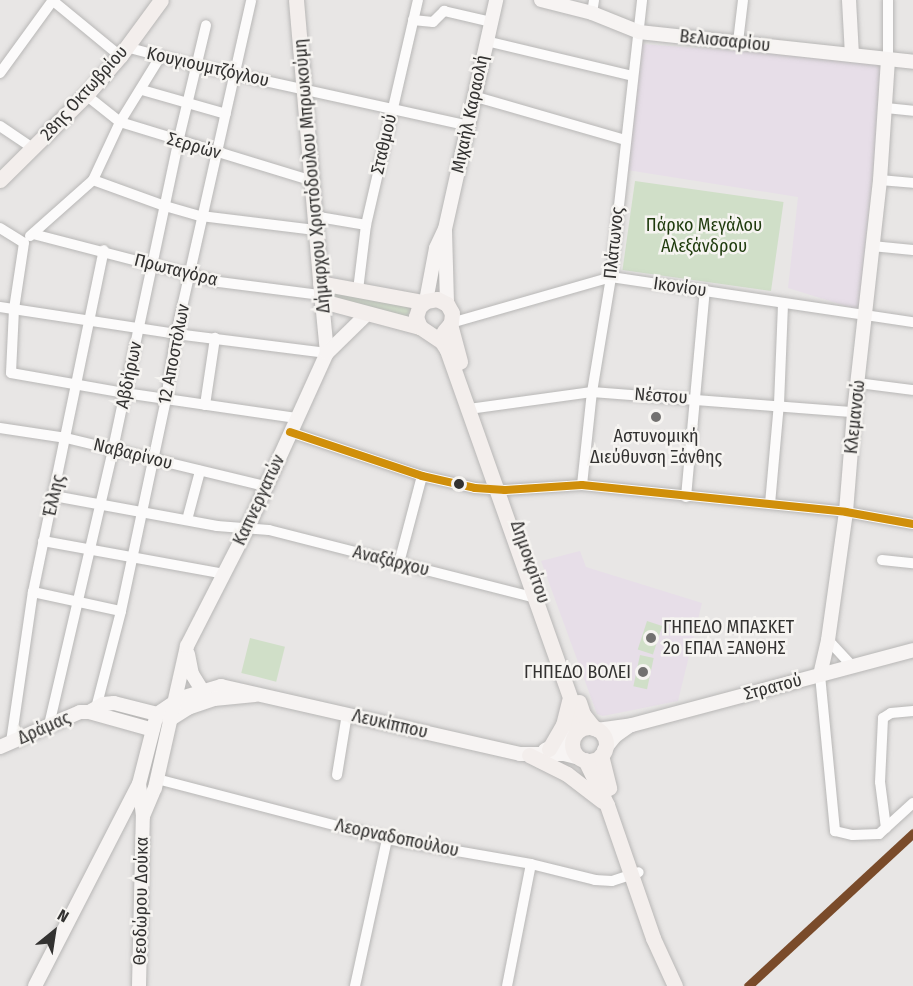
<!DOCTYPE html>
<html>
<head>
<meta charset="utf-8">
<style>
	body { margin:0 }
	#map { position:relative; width:913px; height:986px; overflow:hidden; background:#e8e6e5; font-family:"Fira Sans Condensed",sans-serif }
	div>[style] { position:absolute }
	.education>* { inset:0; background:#e7dee8 }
	.green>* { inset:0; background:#d0dfc8; transform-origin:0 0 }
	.roads { filter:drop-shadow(0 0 2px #b8b7b6) drop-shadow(0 0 2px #b8b7b6) }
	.street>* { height:10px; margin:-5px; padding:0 5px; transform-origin:5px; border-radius:5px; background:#fcfbfb }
	.secondary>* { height:14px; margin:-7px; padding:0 7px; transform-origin:7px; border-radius:7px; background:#f7f4f3 }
	.primary>* { height:15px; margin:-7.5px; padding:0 7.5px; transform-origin:7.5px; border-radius:7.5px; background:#f3eeec }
	.primary>.ring { margin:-7.5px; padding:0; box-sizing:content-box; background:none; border:15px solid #f3eeec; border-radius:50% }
	.bus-1>* { height:8px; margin:-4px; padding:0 4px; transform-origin:4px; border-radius:4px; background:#d08f0a }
	.rail-1>* { height:9px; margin:-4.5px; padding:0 4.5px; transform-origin:4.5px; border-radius:4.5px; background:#7a4b2a }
	.dots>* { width:16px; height:16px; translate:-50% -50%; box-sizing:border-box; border:3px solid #f6f4f1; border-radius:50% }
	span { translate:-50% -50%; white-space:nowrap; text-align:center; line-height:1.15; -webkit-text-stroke:5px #f6f4f1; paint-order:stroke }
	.street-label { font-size:18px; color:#333231 }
	.park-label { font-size:18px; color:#1f3b0d }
	.poi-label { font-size:18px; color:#333231 }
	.left { translate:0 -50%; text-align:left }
	.right { translate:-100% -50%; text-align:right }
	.north { position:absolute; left:24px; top:902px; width:60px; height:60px; -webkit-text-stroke:4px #f6f4f1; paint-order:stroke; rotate:30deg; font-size:16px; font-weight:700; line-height:24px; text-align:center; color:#333231 }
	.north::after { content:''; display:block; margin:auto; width:21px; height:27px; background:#333231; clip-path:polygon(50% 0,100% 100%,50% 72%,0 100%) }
</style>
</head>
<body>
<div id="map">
	<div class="education">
		<i style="clip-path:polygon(642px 44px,884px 62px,859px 310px,788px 288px,798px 197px,627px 170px)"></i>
		<i style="clip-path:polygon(580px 551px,586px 567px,702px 603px,678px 701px,603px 716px,597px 714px,541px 561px)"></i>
	</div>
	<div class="green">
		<i style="left:635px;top:181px;width:150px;height:90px;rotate:8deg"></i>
		<i style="clip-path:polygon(334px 291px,412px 307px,407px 317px,332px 298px)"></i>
		<i style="left:647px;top:621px;width:16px;height:30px;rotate:18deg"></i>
		<i style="left:250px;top:638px;width:36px;height:36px;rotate:14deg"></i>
		<i style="left:640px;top:655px;width:14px;height:32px;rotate:12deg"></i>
	</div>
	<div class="roads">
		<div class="street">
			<i style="left:52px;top:0;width:88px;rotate:39.5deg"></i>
			<i style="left:592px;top:13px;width:13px;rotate:-81deg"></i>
			<i style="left:413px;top:20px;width:20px;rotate:6deg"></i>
			<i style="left:433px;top:22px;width:16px;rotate:-45deg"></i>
			<i style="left:444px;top:11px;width:48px;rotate:13.2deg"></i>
			<i style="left:486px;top:41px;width:151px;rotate:13.4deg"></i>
			<i style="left:738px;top:42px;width:42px;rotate:-83.2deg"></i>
			<i style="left:126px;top:47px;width:73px;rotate:15deg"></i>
			<i style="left:197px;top:66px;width:275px;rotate:12.4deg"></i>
			<i style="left:888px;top:60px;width:60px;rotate:-90deg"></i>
			<i style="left:0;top:73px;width:90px;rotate:-54deg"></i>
			<i style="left:142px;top:90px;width:87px;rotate:15.9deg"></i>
			<i style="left:86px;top:95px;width:43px;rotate:38.5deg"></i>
			<i style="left:120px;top:122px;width:199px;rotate:17deg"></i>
			<i style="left:473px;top:96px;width:158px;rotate:16.1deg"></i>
			<i style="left:886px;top:108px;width:27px;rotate:6deg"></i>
			<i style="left:0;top:126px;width:40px;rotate:34deg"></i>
			<i style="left:93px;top:180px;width:77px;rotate:19.9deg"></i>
			<i style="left:165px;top:206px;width:37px;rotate:16deg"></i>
			<i style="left:201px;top:216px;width:115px;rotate:7deg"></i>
			<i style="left:880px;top:180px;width:33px;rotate:5deg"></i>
			<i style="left:313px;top:216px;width:54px;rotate:9.6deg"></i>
			<i style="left:0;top:228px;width:28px;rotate:32deg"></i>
			<i style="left:33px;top:234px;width:192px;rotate:14.5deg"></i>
			<i style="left:219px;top:282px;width:103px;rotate:7.3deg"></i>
			<i style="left:30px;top:236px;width:84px;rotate:-41.6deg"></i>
			<i style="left:93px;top:180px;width:64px;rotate:-65deg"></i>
			<i style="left:120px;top:122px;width:76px;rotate:-58.4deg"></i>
			<i style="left:24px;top:243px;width:67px;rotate:98.6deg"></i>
			<i style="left:14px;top:309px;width:64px;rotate:92.7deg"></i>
			<i style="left:11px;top:373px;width:116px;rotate:10deg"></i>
			<i style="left:125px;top:393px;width:173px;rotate:8.3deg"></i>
			<i style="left:872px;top:246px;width:41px;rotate:5.6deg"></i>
			<i style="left:358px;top:290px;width:65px;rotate:-83deg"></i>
			<i style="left:366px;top:225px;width:231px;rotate:-77deg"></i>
			<i style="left:0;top:307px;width:178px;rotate:8.7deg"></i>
			<i style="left:176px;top:334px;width:152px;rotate:7.2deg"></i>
			<i style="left:451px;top:323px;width:166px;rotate:-16deg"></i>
			<i style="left:611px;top:277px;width:305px;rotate:8.5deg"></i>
			<i style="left:858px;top:383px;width:55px;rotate:7.3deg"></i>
			<i style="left:205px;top:405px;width:68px;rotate:-81.5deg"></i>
			<i style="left:469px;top:409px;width:124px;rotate:-7.9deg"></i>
			<i style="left:592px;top:392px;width:263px;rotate:4.4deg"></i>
			<i style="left:0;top:428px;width:67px;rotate:8.6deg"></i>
			<i style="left:66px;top:438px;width:205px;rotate:13.6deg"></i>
			<i style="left:290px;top:432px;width:139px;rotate:18.4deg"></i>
			<i style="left:422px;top:476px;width:54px;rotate:12.8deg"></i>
			<i style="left:475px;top:488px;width:30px;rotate:4deg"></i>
			<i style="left:505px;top:490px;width:77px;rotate:-3.7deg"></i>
			<i style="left:582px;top:485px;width:265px;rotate:5.8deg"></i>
			<i style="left:846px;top:512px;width:68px;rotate:10.2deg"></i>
			<i style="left:582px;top:485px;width:94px;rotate:-83.9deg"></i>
			<i style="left:592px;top:392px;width:117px;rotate:-80.6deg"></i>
			<i style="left:611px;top:277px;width:279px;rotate:-83.6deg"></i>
			<i style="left:54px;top:496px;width:166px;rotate:10.4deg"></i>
			<i style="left:217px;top:526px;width:52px;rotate:4.4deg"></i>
			<i style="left:269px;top:530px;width:275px;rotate:14.3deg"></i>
			<i style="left:686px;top:497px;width:208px;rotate:-84.8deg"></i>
			<i style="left:770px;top:504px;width:100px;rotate:-84.9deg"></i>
			<i style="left:779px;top:404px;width:100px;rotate:-87.7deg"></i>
			<i style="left:187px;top:520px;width:51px;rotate:-75.1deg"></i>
			<i style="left:43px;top:541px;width:184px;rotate:10.3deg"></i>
			<i style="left:882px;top:560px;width:31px;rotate:6deg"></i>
			<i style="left:399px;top:563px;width:90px;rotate:-75.2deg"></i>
			<i style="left:33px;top:592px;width:90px;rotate:12.2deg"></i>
			<i style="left:828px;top:640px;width:35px;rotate:47deg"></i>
			<i style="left:820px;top:675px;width:157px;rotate:84.5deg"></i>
			<i style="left:835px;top:831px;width:18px;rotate:13deg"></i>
			<i style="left:853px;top:835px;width:26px;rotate:-2deg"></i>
			<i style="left:879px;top:834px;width:46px;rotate:-42.4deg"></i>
			<i style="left:96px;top:708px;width:100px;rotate:-75.5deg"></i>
			<i style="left:121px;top:611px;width:217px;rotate:-78deg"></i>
			<i style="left:166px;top:399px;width:66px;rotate:-81.3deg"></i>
			<i style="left:176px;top:334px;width:342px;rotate:-77.3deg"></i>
			<i style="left:49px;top:725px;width:283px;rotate:-76.9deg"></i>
			<i style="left:113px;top:449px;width:314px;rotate:-78deg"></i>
			<i style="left:178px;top:142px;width:120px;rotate:-76.5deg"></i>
			<i style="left:11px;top:742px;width:152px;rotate:-81.7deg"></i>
			<i style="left:33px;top:592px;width:349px;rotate:-78.3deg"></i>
			<i style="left:337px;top:775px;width:62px;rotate:-80.7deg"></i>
			<i style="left:157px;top:779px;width:238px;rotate:14.6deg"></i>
			<i style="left:387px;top:839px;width:146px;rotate:9.8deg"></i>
			<i style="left:531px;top:864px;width:66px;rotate:14deg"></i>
			<i style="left:595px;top:880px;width:17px;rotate:3deg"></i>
			<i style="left:612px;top:881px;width:28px;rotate:-18deg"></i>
			<i style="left:886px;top:828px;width:46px;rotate:-97.4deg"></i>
			<i style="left:880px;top:782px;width:64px;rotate:-87.3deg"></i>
			<i style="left:883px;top:718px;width:9px;rotate:-32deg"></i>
			<i style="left:891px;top:713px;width:22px;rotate:-5deg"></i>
			<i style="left:355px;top:986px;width:150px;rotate:-77.7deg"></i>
			<i style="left:507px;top:986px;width:124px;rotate:-78.9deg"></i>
		</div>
		<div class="secondary">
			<i style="left:541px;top:0;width:53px;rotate:14.3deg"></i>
			<i style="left:592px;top:13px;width:51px;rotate:22deg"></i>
			<i style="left:639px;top:32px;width:276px;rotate:6.2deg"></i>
			<i style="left:849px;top:0;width:55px;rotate:86.9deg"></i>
			<i style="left:445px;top:231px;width:73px;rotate:88.4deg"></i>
			<i style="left:322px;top:301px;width:52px;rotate:84.5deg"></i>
			<i style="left:426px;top:301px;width:54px;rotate:-79.3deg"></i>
			<i style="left:436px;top:248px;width:21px;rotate:-65deg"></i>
			<i style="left:445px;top:229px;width:235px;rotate:-77.4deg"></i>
			<i style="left:188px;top:654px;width:20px;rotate:79deg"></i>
			<i style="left:192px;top:674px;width:19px;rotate:58deg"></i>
			<i style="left:820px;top:675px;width:36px;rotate:-77deg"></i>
			<i style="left:828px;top:640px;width:129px;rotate:-82deg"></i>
			<i style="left:846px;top:512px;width:100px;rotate:-85.4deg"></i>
			<i style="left:854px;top:412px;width:233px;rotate:-83.6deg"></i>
			<i style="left:880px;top:180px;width:120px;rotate:-86.2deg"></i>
			<i style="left:89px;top:712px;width:16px;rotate:-30deg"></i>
			<i style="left:103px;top:704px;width:11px;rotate:-5deg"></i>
			<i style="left:114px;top:703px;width:44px;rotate:14.3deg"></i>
			<i style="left:157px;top:714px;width:29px;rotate:-34deg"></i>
			<i style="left:181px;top:698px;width:42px;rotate:-16.7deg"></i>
			<i style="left:221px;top:686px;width:307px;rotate:12.8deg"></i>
			<i style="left:520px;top:754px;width:44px"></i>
			<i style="left:564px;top:754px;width:16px;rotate:14deg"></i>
			<i style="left:169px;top:720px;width:22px;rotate:-32deg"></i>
			<i style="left:188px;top:708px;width:28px;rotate:-19deg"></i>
			<i style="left:214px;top:699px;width:41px;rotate:-5.6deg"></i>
			<i style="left:597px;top:730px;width:35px;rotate:-8deg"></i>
			<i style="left:632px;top:725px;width:291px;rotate:-14.9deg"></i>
			<i style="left:0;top:747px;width:87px;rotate:-23.6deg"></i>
			<i style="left:80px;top:712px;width:9px"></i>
			<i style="left:89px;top:712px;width:66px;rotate:15.7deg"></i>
			<i style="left:545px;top:750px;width:33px;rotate:-27deg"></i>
			<i style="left:604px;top:750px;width:18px;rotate:-52deg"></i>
			<i style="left:615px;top:736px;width:16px;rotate:-35deg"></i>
			<i style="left:143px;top:816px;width:30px;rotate:-67deg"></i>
			<i style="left:155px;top:788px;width:146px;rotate:-77.3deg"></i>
			<i style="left:187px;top:646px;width:131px;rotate:-62.9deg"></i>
			<i style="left:247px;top:529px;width:193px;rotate:-65.6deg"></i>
			<i style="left:327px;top:353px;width:56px;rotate:-44.3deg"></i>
			<i style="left:35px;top:986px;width:227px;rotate:-62.8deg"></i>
			<i style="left:139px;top:986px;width:170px;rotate:-88.7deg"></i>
			<i style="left:143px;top:816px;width:32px;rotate:-97deg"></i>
			<i style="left:139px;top:784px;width:72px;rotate:-75.6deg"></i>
		</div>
		<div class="primary">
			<i style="left:296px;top:0;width:302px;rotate:85.1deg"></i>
			<i style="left:322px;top:301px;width:101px;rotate:14.9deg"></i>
			<i style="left:420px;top:327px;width:27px;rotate:34deg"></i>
			<i style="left:442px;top:342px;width:9px;rotate:58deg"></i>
			<i style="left:447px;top:350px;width:369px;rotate:70.5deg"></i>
			<i style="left:570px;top:698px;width:23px;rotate:75deg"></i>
			<i style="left:576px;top:720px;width:13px;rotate:90deg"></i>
			<i style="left:0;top:180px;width:121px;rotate:-44.7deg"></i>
			<i style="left:86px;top:95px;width:52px;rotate:-48.9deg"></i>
			<i style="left:120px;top:56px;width:69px;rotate:-53.8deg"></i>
			<i style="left:320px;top:283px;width:105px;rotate:10.5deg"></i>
			<i style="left:450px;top:324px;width:39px;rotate:75deg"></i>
			<i style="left:420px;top:327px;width:11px;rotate:-112deg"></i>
			<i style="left:416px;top:317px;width:10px;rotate:-73deg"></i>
			<i style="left:419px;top:307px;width:9px;rotate:-41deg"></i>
			<i style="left:426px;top:301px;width:11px;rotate:-10deg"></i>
			<i style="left:437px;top:299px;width:11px;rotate:27deg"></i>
			<i style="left:447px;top:304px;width:10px;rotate:61deg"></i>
			<i style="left:452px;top:313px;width:10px;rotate:96deg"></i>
			<i style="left:451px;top:323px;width:11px;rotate:131deg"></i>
			<i style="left:579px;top:702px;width:13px;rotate:72deg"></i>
			<i style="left:583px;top:714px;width:18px;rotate:52deg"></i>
			<i class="ring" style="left:572px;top:727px;width:19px;height:19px"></i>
			<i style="left:549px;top:749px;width:28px;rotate:-60deg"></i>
			<i style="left:563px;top:725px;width:25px;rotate:-76deg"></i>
			<i style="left:529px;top:755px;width:42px;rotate:26.6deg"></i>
			<i style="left:567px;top:774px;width:44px;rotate:37.6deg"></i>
			<i style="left:601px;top:755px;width:34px;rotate:76deg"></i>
			<i style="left:585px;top:760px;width:50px;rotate:63.9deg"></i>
			<i style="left:607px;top:805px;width:141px;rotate:70.9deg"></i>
			<i style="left:653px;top:938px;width:53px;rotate:65.4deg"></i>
		</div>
	</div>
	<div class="bus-1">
		<i style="left:290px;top:432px;width:139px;rotate:18.4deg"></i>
		<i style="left:422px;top:476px;width:54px;rotate:12.8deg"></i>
		<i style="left:475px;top:488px;width:30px;rotate:4deg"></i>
		<i style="left:505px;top:490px;width:77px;rotate:-3.7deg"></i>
		<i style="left:582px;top:485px;width:265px;rotate:5.8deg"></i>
		<i style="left:846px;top:512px;width:68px;rotate:10.2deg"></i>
	</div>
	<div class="rail-1">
		<i style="left:748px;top:986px;width:225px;rotate:-42.8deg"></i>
	</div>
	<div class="dots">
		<i style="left:656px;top:417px;background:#727170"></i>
		<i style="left:459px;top:484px;background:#333231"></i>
		<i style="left:651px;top:638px;background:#727170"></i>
		<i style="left:643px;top:672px;background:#727170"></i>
	</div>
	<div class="street-label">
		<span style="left:725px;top:41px;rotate:6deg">Βελισσαρίου</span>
		<span style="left:208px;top:67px;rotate:13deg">Κουγιουμτζόγλου</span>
		<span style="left:84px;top:93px;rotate:-48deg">28ης Οκτωβρίου</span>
		<span style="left:470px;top:114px;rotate:-78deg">Μιχαήλ Καραολή</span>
		<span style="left:384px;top:144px;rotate:-77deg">Σταθμού</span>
		<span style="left:194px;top:146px;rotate:16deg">Σερρών</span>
		<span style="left:312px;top:176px;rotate:-95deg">Δήμαρχου Χριστόδουλου Μπρωκούμη</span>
		<span style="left:614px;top:243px;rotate:-84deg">Πλάτωνος</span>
		<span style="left:176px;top:270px;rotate:14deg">Πρωταγόρα</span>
		<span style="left:680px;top:287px;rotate:8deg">Ικονίου</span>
		<span style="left:174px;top:354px;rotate:-79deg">12 Αποστόλων</span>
		<span style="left:129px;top:375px;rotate:-78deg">Αβδήρων</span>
		<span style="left:661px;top:396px;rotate:4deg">Νέστου</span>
		<span style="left:855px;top:417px;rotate:-84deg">Κλεμανσώ</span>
		<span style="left:133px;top:454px;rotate:14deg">Ναβαρίνου</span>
		<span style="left:54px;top:496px;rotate:-77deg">Έλλης</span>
		<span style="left:259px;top:500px;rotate:-65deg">Καπνεργατών</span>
		<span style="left:391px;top:561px;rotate:14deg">Αναξάρχου</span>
		<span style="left:530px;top:562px;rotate:71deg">Δημοκρίτου</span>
		<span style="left:773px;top:687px;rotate:-15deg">Στρατού</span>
		<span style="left:390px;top:724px;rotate:13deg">Λευκίππου</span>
		<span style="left:44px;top:728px;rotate:-24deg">Δράμας</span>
		<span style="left:397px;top:838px;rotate:12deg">Λεορναδοπούλου</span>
		<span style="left:141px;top:901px;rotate:-89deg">Θεοδώρου Δούκα</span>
	</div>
	<div class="park-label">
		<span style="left:704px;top:236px">Πάρκο Μεγάλου<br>Αλεξάνδρου</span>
	</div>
	<div class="poi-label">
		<span style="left:656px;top:447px">Αστυνομική<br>Διεύθυνση Ξάνθης</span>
		<span class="left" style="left:663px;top:638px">ΓΗΠΕΔΟ ΜΠΑΣΚΕΤ<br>2ο ΕΠΑΛ ΞΑΝΘΗΣ</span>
		<span class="right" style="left:631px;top:672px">ΓΗΠΕΔΟ ΒΟΛΕΙ</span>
	</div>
	<div class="north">N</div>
</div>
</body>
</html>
